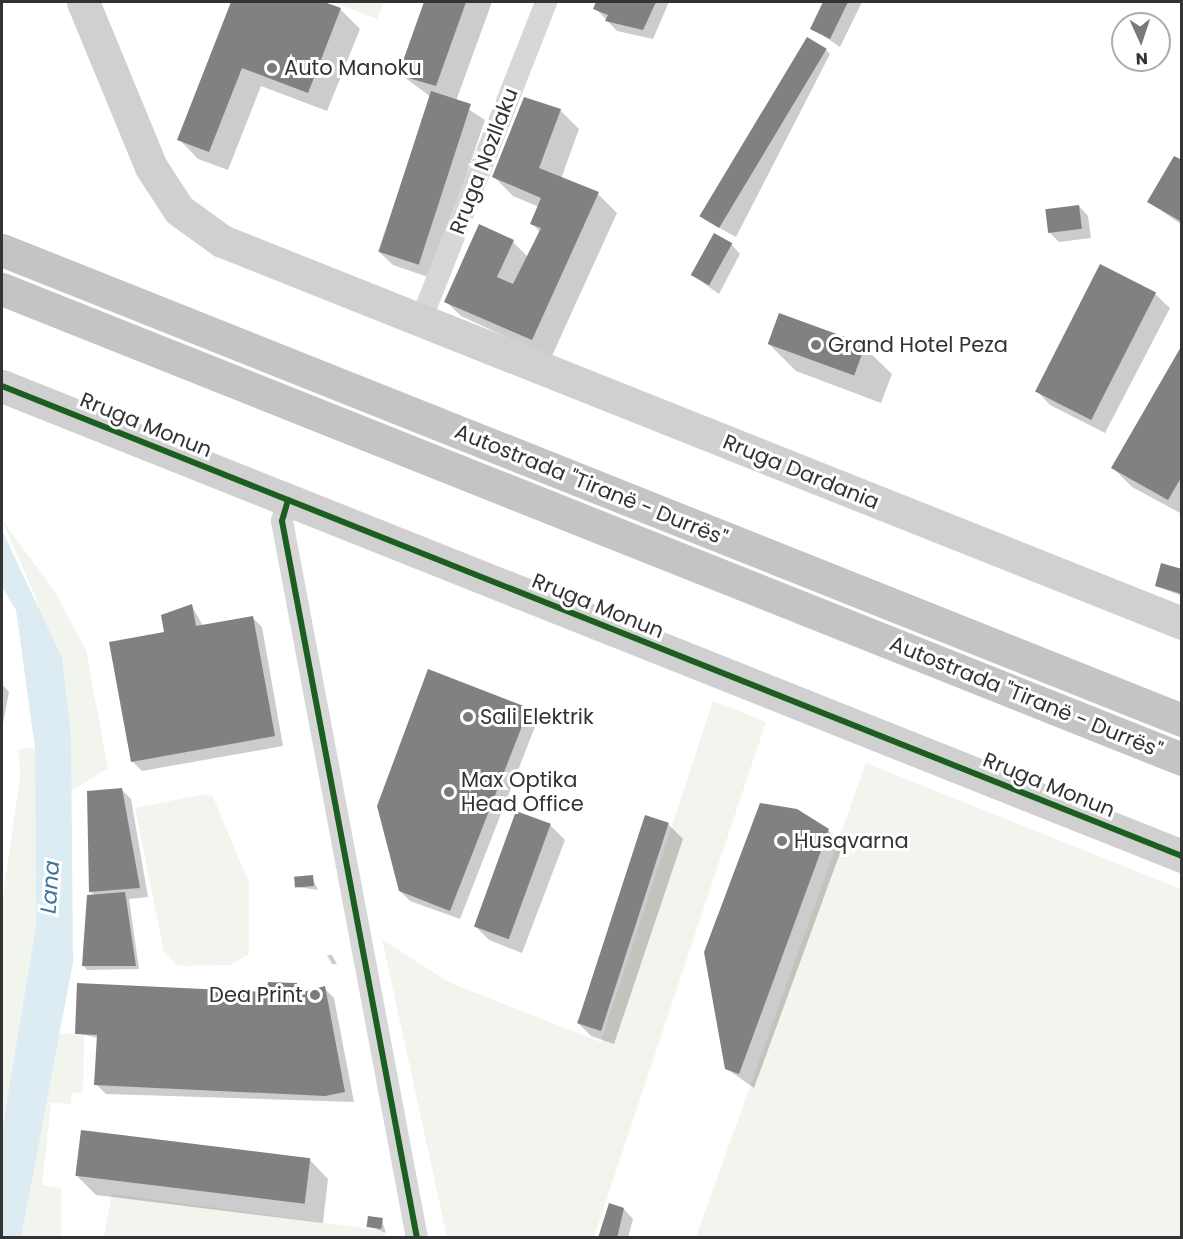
<!DOCTYPE html>
<html>
<head>
<meta charset="utf-8">
<style>
	body { margin:0 }
	#map { position:relative; width:1183px; height:1239px; overflow:hidden; background:#fff; font-family:Poppins,sans-serif }
	div>[style] { position:absolute }
	.green>* { inset:0; background:#f1f5ed }
	.water>* { inset:0; background:#ddebf3 }
	.shadow>* { inset:0; background:#0003 }
	.building>* { inset:0; background:#818181; transform-origin:0 0 }
	.minor>* { height:22px; margin:-11px; padding:0 11px; transform-origin:11px; border-radius:11px; background:#d7d7d7 }
	.secondary>* { height:33px; margin:-16.5px; padding:0 16.5px; transform-origin:16.5px; border-radius:16.5px; background:#d0d0d0 }
	.motorway>* { height:33px; margin:-16.5px; padding:0 16.5px; transform-origin:16.5px; border-radius:16.5px; background:#c4c4c4 }
	.cycleway>* { height:6px; margin:-3px; padding:0 3px; transform-origin:3px; border-radius:3px; background:#1b5e20 }
	.dots>* { width:16px; height:16px; translate:-50% -50%; box-sizing:border-box; border:3px solid #fff; border-radius:50% }
	span { translate:-50% -50%; white-space:nowrap; text-align:center; line-height:1.15; -webkit-text-stroke:6px #fff; paint-order:stroke }
	.poi-label { font-size:21px; color:#333 }
	.left { translate:0 -50%; text-align:left }
	.right { translate:-100% -50%; text-align:right }
	.street-label { font-size:21px; color:#333 }
	.water-label { font-size:22px; color:#3f7597; font-style:italic }
	.frame { position:absolute; inset:0; border:3px solid #333; pointer-events:none }
	.north { position:absolute; left:1111px; top:12px; width:60px; height:60px; box-sizing:border-box; background:#fff; border:2px solid #adadad; border-radius:50%; rotate:177deg; font-size:16px; font-weight:700; line-height:24px; text-align:center; color:#333 }
	.north::after { content:''; display:block; margin:auto; width:21px; height:27px; background:#7a7a7a; clip-path:polygon(50% 0,100% 100%,50% 72%,0 100%) }
</style>
</head>
<body>
<div id="map">
	<div class="green">
		<i style="clip-path:polygon(332px 2px,384px 2px,377px 19px)"></i>
		<i style="clip-path:polygon(2px 520px,54px 590px,86px 650px,108px 768px,71px 791px,71px 736px,36px 598px)"></i>
		<i style="clip-path:polygon(713px 701px,766px 722px,594px 1237px,447px 1237px,382px 939px,450px 983px,601px 1042px)"></i>
		<i style="clip-path:polygon(35px 748px,36px 926px,2px 1131px,3px 897px,20px 777px,19px 749px)"></i>
		<i style="clip-path:polygon(866px 763px,1181px 889px,1181px 1237px,696px 1237px)"></i>
		<i style="clip-path:polygon(204px 794px,213px 797px,249px 882px,249px 954px,230px 965px,178px 966px,164px 952px,135px 808px)"></i>
		<i style="clip-path:polygon(58px 1033px,84px 1035px,83px 1092px,72px 1093px,71px 1104px,51px 1103px,42px 1185px,61px 1188px,61px 1237px,21px 1238px)"></i>
		<i style="clip-path:polygon(112px 1194px,384px 1231px,386px 1237px,104px 1237px)"></i>
	</div>
	<div class="water">
		<i style="clip-path:polygon(2px 530px,62px 658px,71px 736px,73px 962px,21px 1238px,2px 1237px,2px 1131px,36px 926px,35px 748px,16px 610px,2px 587px)"></i>
	</div>
	<div class="shadow">
		<i style="clip-path:polygon(233px 2px,320px 2px,341px 10px,360px 29px,327px 111px,261px 86px,228px 170px,198px 159px,179px 139px)"></i>
		<i style="clip-path:polygon(426px 2px,492px 2px,456px 101px,485px 120px,431px 278px,393px 265px,378px 251px,431px 97px,400px 74px)"></i>
		<i style="clip-path:polygon(598px 2px,669px 2px,653px 39px,617px 31px,595px 8px)"></i>
		<i style="clip-path:polygon(825px 2px,862px 2px,840px 47px,812px 28px)"></i>
		<i style="clip-path:polygon(826px 50px,830px 54px,736px 237px,718px 227px,713px 223px)"></i>
		<i style="clip-path:polygon(560px 110px,579px 129px,561px 179px,598px 194px,617px 213px,551px 358px,461px 316px,446px 302px,513px 242px,528px 257px,540px 232px,532px 224px,539px 207px,513px 196px,494px 177px)"></i>
		<i style="clip-path:polygon(1182px 162px,1182px 225px,1149px 202px)"></i>
		<i style="clip-path:polygon(1079px 206px,1088px 216px,1091px 238px,1059px 242px,1049px 232px)"></i>
		<i style="clip-path:polygon(731px 244px,740px 254px,719px 294px,692px 275px)"></i>
		<i style="clip-path:polygon(1155px 294px,1170px 308px,1105px 433px,1050px 405px,1036px 390px)"></i>
		<i style="clip-path:polygon(769px 344px,864px 347px,892px 374px,881px 403px,796px 371px)"></i>
		<i style="clip-path:polygon(1182px 348px,1182px 514px,1132px 487px,1113px 468px)"></i>
		<i style="clip-path:polygon(1182px 571px,1182px 596px,1156px 586px)"></i>
		<i style="clip-path:polygon(192px 606px,203px 626px,252px 617px,262px 627px,283px 746px,142px 771px,132px 761px,165px 633px)"></i>
		<i style="clip-path:polygon(2px 684px,9px 692px,2px 728px)"></i>
		<i style="clip-path:polygon(528px 709px,538px 719px,460px 919px,410px 901px,400px 891px)"></i>
		<i style="clip-path:polygon(121px 789px,131px 799px,148px 897px,129px 899px,139px 969px,87px 970px,83px 965px,95px 896px,90px 891px)"></i>
		<i style="clip-path:polygon(668px 824px,683px 839px,614px 1044px,591px 1036px,577px 1022px)"></i>
		<i style="clip-path:polygon(550px 825px,565px 840px,522px 953px,489px 940px,475px 926px)"></i>
		<i style="clip-path:polygon(828px 830px,843px 845px,754px 1088px,727px 1069px)"></i>
		<i style="clip-path:polygon(312px 877px,318px 890px,297px 887px)"></i>
		<i style="clip-path:polygon(327px 955px,332px 955px,337px 964px,332px 964px)"></i>
		<i style="clip-path:polygon(296px 984px,307px 995px,324px 988px,334px 998px,354px 1102px,106px 1094px,96px 1084px,98px 1038px,76px 1033px)"></i>
		<i style="clip-path:polygon(309px 1159px,328px 1179px,323px 1223px,96px 1195px,77px 1176px)"></i>
		<i style="clip-path:polygon(624px 1209px,633px 1219px,628px 1238px,599px 1238px)"></i>
		<i style="clip-path:polygon(382px 1220px,386px 1233px,368px 1226px)"></i>
	</div>
	<div class="building">
		<i style="clip-path:polygon(231px 2px,324px 2px,341px 8px,308px 93px,242px 68px,209px 152px,177px 140px)"></i>
		<i style="clip-path:polygon(424px 2px,466px 2px,436px 86px,398px 75px)"></i>
		<i style="clip-path:polygon(596px 2px,656px 2px,643px 30px,605px 21px,608px 15px,593px 9px)"></i>
		<i style="clip-path:polygon(823px 2px,848px 2px,830px 39px,810px 29px)"></i>
		<i style="left:807px;top:37px;width:23px;height:209px;rotate:31deg"></i>
		<i style="left:431px;top:91px;width:42px;height:169px;rotate:18deg"></i>
		<i style="clip-path:polygon(524px 97px,561px 109px,539px 168px,599px 192px,532px 340px,444px 302px,479px 224px,514px 240px,497px 277px,513px 284px,541px 228px,530px 224px,541px 198px,492px 177px)"></i>
		<i style="clip-path:polygon(1174px 156px,1182px 160px,1182px 222px,1147px 202px)"></i>
		<i style="left:1079px;top:205px;width:24px;height:34px;rotate:83deg"></i>
		<i style="left:714px;top:233px;width:21px;height:48px;rotate:29deg"></i>
		<i style="left:1100px;top:264px;width:63px;height:143px;rotate:27deg"></i>
		<i style="left:779px;top:313px;width:92px;height:33px;rotate:20deg"></i>
		<i style="clip-path:polygon(1182px 345px,1182px 476px,1168px 500px,1111px 468px)"></i>
		<i style="clip-path:polygon(1161px 563px,1182px 569px,1182px 594px,1155px 586px)"></i>
		<i style="clip-path:polygon(192px 604px,196px 626px,253px 616px,275px 736px,131px 762px,109px 642px,164px 632px,161px 615px)"></i>
		<i style="clip-path:polygon(428px 669px,529px 708px,450px 911px,399px 891px,377px 806px)"></i>
		<i style="clip-path:polygon(122px 788px,140px 888px,89px 892px,87px 791px)"></i>
		<i style="clip-path:polygon(760px 803px,797px 809px,829px 829px,739px 1074px,725px 1069px,704px 952px)"></i>
		<i style="left:516px;top:811px;width:37px;height:123px;rotate:20deg"></i>
		<i style="left:645px;top:815px;width:25px;height:219px;rotate:18deg"></i>
		<i style="left:313px;top:875px;width:11px;height:19px;rotate:85deg"></i>
		<i style="clip-path:polygon(125px 892px,136px 966px,82px 966px,87px 895px)"></i>
		<i style="clip-path:polygon(268px 982px,297px 983px,296px 994px,325px 986px,345px 1092px,325px 1096px,94px 1085px,97px 1035px,75px 1034px,77px 983px,267px 992px)"></i>
		<i style="left:81px;top:1130px;width:231px;height:46px;rotate:7deg"></i>
		<i style="clip-path:polygon(609px 1203px,624px 1208px,617px 1238px,598px 1238px)"></i>
		<i style="left:368px;top:1216px;width:15px;height:11px;rotate:8deg"></i>
	</div>
	<div class="minor">
		<i style="left:421px;top:320px;width:342px;rotate:-68.5deg"></i>
		<i style="left:288px;top:500px;width:22px;rotate:106deg"></i>
		<i style="left:282px;top:521px;width:730px;rotate:79.34deg"></i>
	</div>
	<div class="secondary">
		<i style="left:83px;top:2px;width:178px;rotate:67.6deg"></i>
		<i style="left:151px;top:167px;width:51px;rotate:56.9deg"></i>
		<i style="left:179px;top:210px;width:53px;rotate:35.8deg"></i>
		<i style="left:222px;top:241px;width:1033px;rotate:21.7deg"></i>
		<i style="left:2px;top:386px;width:1270px;rotate:21.72deg"></i>
	</div>
	<div class="motorway">
		<i style="left:2px;top:250px;width:1270px;rotate:21.72deg"></i>
		<i style="left:2px;top:289px;width:1270px;rotate:21.72deg"></i>
	</div>
	<div class="cycleway">
		<i style="left:2px;top:386px;width:1270px;rotate:21.72deg"></i>
		<i style="left:288px;top:500px;width:22px;rotate:106deg"></i>
		<i style="left:282px;top:521px;width:730px;rotate:79.34deg"></i>
	</div>
	<div class="dots">
		<i style="left:272px;top:68px;background:#7a7a7a"></i>
		<i style="left:816px;top:345px;background:#7a7a7a"></i>
		<i style="left:468px;top:717px;background:#7a7a7a"></i>
		<i style="left:449px;top:792px;background:#7a7a7a"></i>
		<i style="left:782px;top:841px;background:#7a7a7a"></i>
		<i style="left:315px;top:995px;background:#7a7a7a"></i>
	</div>
	<div class="poi-label">
		<span class="left" style="left:284px;top:68px">Auto Manoku</span>
		<span class="left" style="left:828px;top:345px">Grand Hotel Peza</span>
		<span class="left" style="left:480px;top:717px">Sali Elektrik</span>
		<span class="left" style="left:461px;top:792px">Max Optika<br>Head Office</span>
		<span class="left" style="left:794px;top:841px">Husqvarna</span>
		<span class="right" style="left:303px;top:995px">Dea Print</span>
	</div>
	<div class="street-label">
		<span style="left:484px;top:161px;rotate:-69deg">Rruga Nozllaku</span>
		<span style="left:146px;top:425px;rotate:22deg">Rruga Monun</span>
		<span style="left:801px;top:472px;rotate:22deg">Rruga Dardania</span>
		<span style="left:591px;top:485px;rotate:22deg">Autostrada "Tiranë - Durrës"</span>
		<span style="left:598px;top:606px;rotate:22deg">Rruga Monun</span>
		<span style="left:1026px;top:697px;rotate:22deg">Autostrada "Tiranë - Durrës"</span>
		<span style="left:1049px;top:785px;rotate:22deg">Rruga Monun</span>
	</div>
	<div class="water-label">
		<span style="left:50px;top:887px;rotate:-86deg">Lana</span>
	</div>
	<div class="frame"></div>
	<div class="north">N</div>
</div>
</body>
</html>
